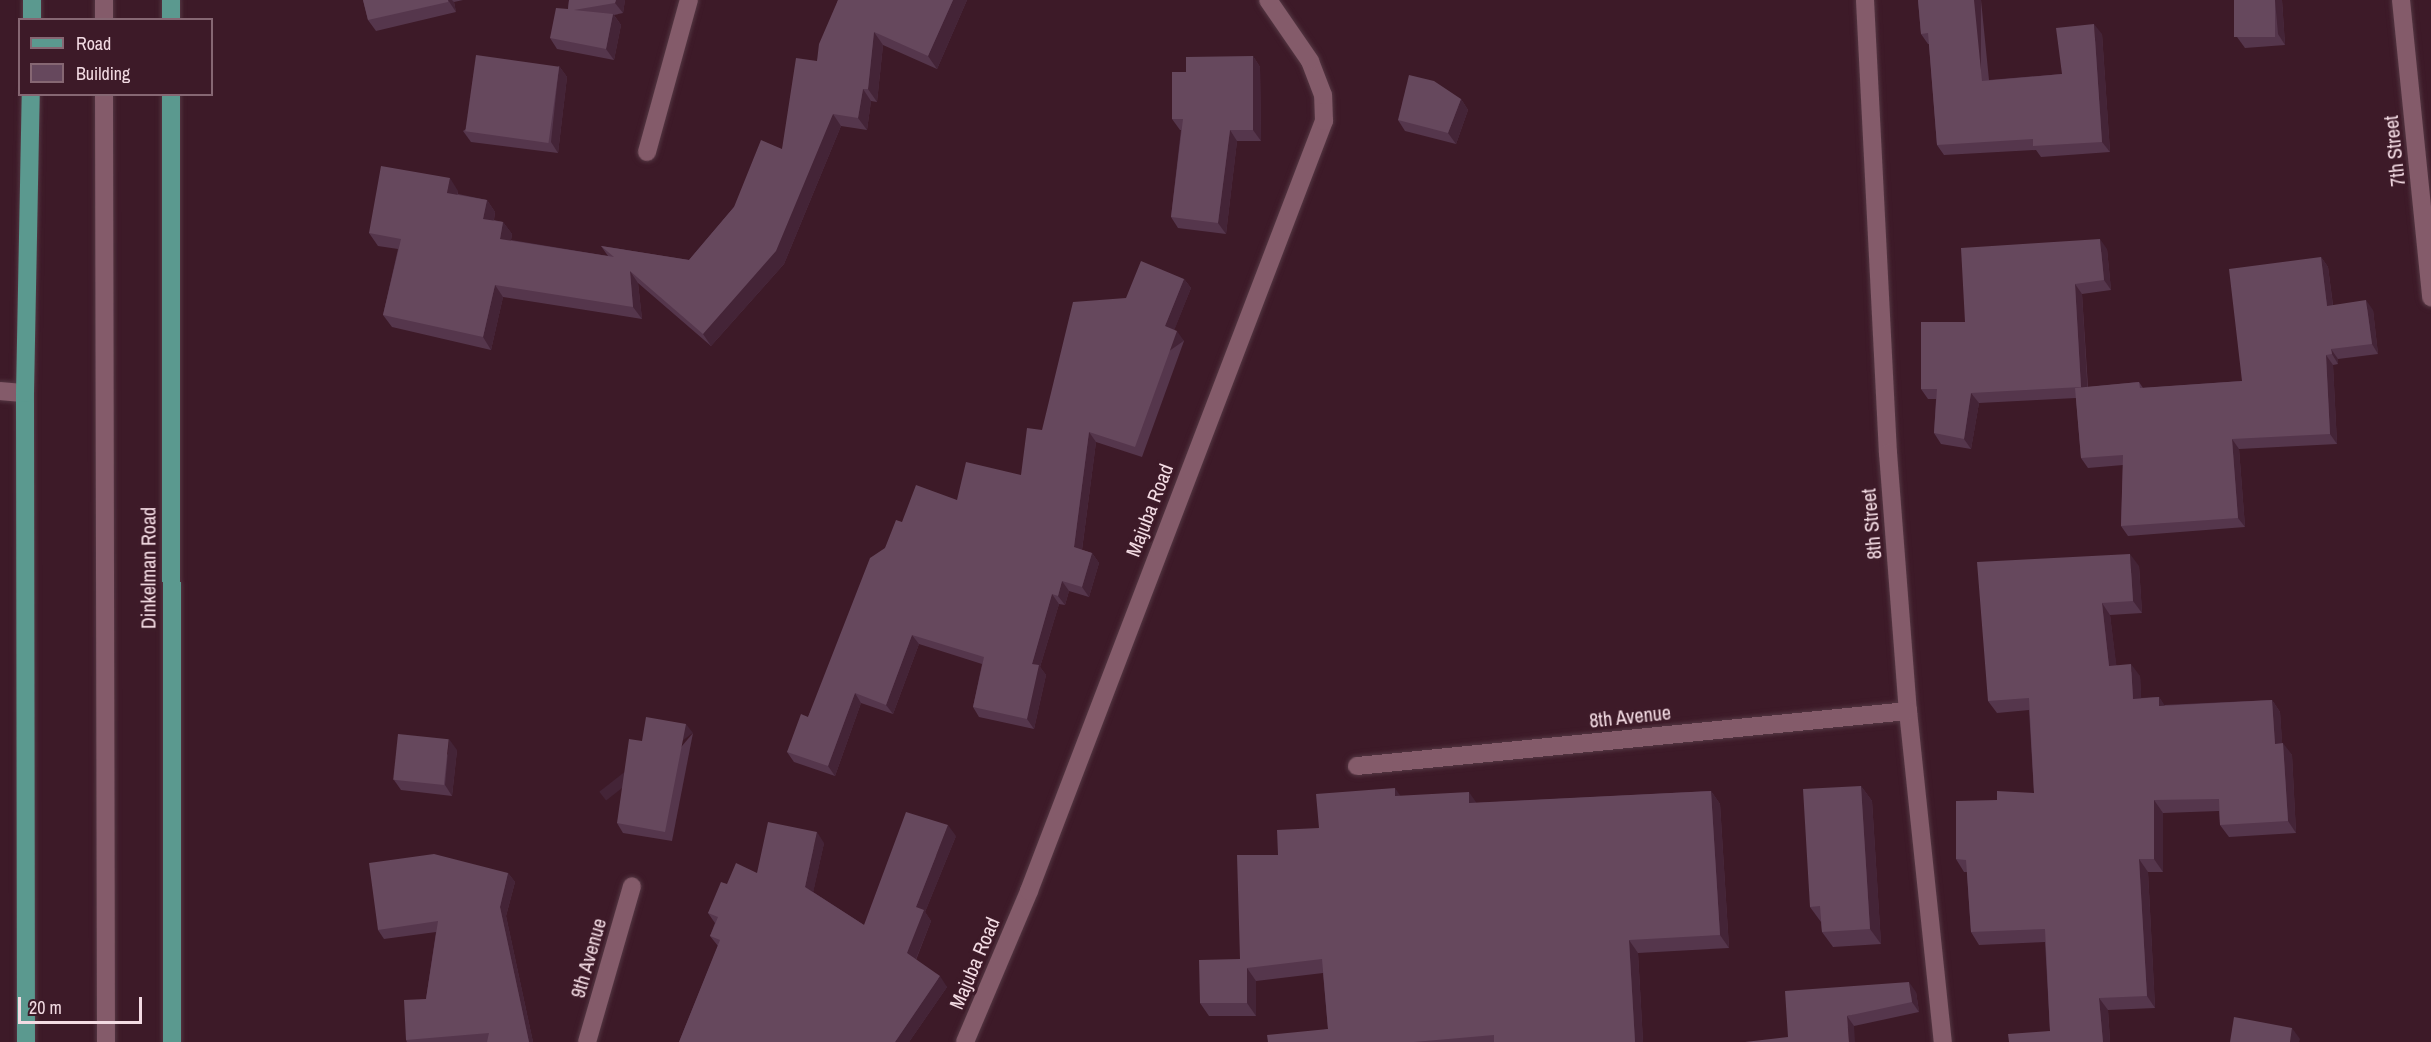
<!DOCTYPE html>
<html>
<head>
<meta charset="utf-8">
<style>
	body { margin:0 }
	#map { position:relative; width:2431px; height:1042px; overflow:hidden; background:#3d1a28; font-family:"Archivo Narrow",sans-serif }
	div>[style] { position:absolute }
	.roads { filter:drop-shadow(0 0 2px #543743) drop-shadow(0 0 2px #543743) }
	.lane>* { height:18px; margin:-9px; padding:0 9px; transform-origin:9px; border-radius:9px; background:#845b6a }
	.street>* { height:18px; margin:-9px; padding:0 9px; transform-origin:9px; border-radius:9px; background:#845b6a }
	.primary>* { height:18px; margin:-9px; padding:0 9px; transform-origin:9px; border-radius:9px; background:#5b998f }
	.wall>* { inset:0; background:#55364c }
	.shaded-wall>* { inset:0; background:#442437; transform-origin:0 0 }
	.building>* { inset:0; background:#66485d; transform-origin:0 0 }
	span { translate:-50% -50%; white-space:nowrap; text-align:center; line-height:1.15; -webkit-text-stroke:6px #3d1a28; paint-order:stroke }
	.street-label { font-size:20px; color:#f3dbe3 }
	.legend { position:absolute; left:18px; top:18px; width:195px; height:78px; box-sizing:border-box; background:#3d1a28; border:2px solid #866773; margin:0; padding:8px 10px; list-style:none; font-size:18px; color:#f3dbe3 }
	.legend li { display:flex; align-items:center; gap:12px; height:30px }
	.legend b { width:30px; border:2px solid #866773 }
	.scale { position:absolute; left:18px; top:997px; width:124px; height:27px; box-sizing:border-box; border:3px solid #f3dbe3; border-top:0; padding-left:8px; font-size:18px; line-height:21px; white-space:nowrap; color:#f3dbe3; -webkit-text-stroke:4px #3d1a28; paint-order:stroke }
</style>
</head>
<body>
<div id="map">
	<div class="roads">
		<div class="lane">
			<i style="left:104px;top:0;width:20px;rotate:90deg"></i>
			<i style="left:104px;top:94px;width:948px;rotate:89.88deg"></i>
		</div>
		<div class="street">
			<i style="left:1865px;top:0;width:454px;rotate:87.1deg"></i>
			<i style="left:1888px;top:453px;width:259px;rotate:85.6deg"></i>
			<i style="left:1908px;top:711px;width:333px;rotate:84deg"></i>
			<i style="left:2401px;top:0;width:299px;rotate:84.2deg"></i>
			<i style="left:647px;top:152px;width:158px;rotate:-74.6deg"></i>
			<i style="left:0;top:391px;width:25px;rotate:5deg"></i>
			<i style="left:1357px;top:766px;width:554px;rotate:-5.7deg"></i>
			<i style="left:587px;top:1042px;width:162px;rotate:-73.9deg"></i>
			<i style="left:965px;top:1042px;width:164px;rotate:-67deg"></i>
			<i style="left:1029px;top:891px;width:825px;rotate:-69.04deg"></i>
			<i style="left:1324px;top:121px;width:26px;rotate:-92deg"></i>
			<i style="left:1323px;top:95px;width:36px;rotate:-111deg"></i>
			<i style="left:1310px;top:61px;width:74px;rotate:-124.5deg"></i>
		</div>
		<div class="primary">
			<i style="left:32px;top:0;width:20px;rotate:90deg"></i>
			<i style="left:171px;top:0;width:20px;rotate:90deg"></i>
			<i style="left:171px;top:94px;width:948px;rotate:89.94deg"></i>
			<i style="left:26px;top:1042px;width:649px;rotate:-90.09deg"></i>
			<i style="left:25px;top:393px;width:299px;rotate:-88.9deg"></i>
		</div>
	</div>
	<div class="wall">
		<i style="clip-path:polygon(363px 0,463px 0,454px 2px,456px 12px,376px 31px,368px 20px)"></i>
		<i style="clip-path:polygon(569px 0,625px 0,623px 13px,614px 15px,621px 25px,614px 60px,557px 49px,550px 38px,568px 9px)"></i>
		<i style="clip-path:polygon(838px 0,967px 0,937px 69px,883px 45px,877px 102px,871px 101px,867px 130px,841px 126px,784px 264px,711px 346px,638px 283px,642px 319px,503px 297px,491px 350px,392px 327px,383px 315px,398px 249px,378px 246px,369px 233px,458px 191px,458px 194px,487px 200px,495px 212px,494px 220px,503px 222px,512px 234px,511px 240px,608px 256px,601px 246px,689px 260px,734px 207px,782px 149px,817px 61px)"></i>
		<i style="clip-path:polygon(1918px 0,1981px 0,1989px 80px,2062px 74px,2102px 34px,2110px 152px,2041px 157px,2036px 150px,1944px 155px,1937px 145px,1929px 44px,1928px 44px,1921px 34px)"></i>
		<i style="clip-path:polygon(2234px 0,2282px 0,2285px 45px,2245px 48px,2237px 37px)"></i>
		<i style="clip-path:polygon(1253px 56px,1260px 67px,1261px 141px,1237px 141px,1226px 234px,1178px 228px,1171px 217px,1181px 130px,1180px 130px,1172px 119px,1186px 72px)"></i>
		<i style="clip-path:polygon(559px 66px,567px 77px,558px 153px,471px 142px,463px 131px)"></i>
		<i style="clip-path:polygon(1461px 99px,1468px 110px,1456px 144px,1405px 131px,1398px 120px)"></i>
		<i style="clip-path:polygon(2107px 249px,2111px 290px,2082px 294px,2088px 387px,2139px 382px,2143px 388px,2242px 381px,2321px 257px,2328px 267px,2333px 305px,2373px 310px,2378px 354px,2338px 359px,2338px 364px,2333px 365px,2337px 444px,2239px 449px,2245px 527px,2128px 536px,2121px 526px,2123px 465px,2088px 468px,2081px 458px,2076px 398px,1979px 403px,1971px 449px,1941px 444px,1934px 433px,1936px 399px,1928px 399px,1921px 389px,1965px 322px)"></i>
		<i style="clip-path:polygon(1184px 279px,1191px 288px,1174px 330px,1184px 341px,1142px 457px,1096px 442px,1082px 550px,1092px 553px,1099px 563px,1089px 597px,1069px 591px,1065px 605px,1059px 604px,1040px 667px,1046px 675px,1034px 729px,979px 717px,973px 707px,982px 664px,919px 644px,893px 714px,861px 703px,835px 776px,794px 762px,787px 752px,808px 717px,885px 548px,902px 522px,1021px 475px,1126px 298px)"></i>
		<i style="clip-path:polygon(2139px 566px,2142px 613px,2110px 615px,2116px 665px,2140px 676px,2141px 698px,2159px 697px,2164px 705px,2272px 700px,2280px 712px,2282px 743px,2292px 755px,2296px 833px,2229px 837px,2220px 825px,2219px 811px,2163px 813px,2163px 872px,2148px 872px,2155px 1008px,2108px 1010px,2110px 1042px,2009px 1042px,2050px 1031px,2045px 942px,1979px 945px,1971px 932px,1967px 872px,1964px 872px,1956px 859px,1997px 800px,2034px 793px,2029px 710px,1997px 713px,1988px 701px)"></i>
		<i style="clip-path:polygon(693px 733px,672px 841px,623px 833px,617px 823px)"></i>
		<i style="clip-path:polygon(457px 750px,452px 796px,401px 790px,394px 780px)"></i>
		<i style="clip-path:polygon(1861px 786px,1872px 801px,1881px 944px,1833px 947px,1822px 932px,1821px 922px,1810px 907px)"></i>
		<i style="clip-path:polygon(1711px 791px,1720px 804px,1729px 948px,1638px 953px,1643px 1042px,1268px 1042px,1328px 1029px,1323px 973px,1256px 981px,1256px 1016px,1209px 1016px,1200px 1003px,1240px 959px,1278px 855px,1319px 828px,1400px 796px,1476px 803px)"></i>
		<i style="clip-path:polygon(956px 836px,925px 912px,931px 921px,916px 960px,947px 987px,909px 1042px,679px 1042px,718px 946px,710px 936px,715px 923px,708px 913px,727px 884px,757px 873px,824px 843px,813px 892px,864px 925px)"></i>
		<i style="clip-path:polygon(508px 873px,515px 882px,506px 916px,533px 1042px,407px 1042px,406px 1040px,426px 999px,436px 932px,384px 939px,378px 930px)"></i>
		<i style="clip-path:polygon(1916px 992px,1919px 1012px,1854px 1026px,1788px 1037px)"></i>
	</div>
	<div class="shaded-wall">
		<i style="clip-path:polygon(448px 0,452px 0,454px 2px,456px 12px)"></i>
		<i style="clip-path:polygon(616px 0,625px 0,623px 13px,615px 3px)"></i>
		<i style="clip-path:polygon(953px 0,967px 0,937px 69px,928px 56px)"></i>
		<i style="left:1974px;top:0;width:7px;height:81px"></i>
		<i style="clip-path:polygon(2275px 0,2282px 0,2285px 45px,2278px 34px)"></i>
		<i style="clip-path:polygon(613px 14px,621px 25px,614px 60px,606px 49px)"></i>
		<i style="clip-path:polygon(2094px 24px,2102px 34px,2110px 152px,2102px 142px)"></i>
		<i style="clip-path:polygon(874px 32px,883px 45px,877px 102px,868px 89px)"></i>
		<i style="clip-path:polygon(1253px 56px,1260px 67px,1261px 141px,1253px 130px)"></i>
		<i style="clip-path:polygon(559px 66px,567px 77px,558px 153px,551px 142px)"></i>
		<i style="clip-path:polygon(863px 89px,871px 101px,867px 130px,858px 118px)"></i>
		<i style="clip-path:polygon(1461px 99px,1468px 110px,1456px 144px,1448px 133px)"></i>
		<i style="clip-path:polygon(833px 114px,841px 126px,784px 264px,711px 346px,703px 334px)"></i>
		<i style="clip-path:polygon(1230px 130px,1237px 141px,1226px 234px,1218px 223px)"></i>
		<i style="clip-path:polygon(450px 178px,458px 191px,456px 205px,447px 193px)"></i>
		<i style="clip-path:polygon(487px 200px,495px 212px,492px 231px,483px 219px)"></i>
		<i style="clip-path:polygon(503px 222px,512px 234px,509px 251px,500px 239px)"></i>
		<i style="clip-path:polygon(2100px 239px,2107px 249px,2111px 290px,2104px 280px)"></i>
		<i style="clip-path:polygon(2321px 257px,2328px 267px,2334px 315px,2327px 306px)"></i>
		<i style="clip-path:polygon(630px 271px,638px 283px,642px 319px,633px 307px)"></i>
		<i style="clip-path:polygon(1184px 279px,1191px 288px,1172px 336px,1165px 326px)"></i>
		<i style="clip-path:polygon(2075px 284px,2082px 294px,2088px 397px,2081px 387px)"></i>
		<i style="clip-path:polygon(495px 285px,503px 297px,491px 350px,483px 337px)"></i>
		<i style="clip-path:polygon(2366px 300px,2373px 310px,2378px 354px,2372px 344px)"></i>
		<i style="left:1177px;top:331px;width:12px;height:123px;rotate:55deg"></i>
		<i style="clip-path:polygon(2331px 349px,2338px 359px,2338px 364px,2332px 354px)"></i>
		<i style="clip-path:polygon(2326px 355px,2333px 365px,2337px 444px,2330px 434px)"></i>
		<i style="clip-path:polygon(1971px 393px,1979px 403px,1971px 449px,1964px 439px)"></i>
		<i style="clip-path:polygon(1089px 432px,1096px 442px,1081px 557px,1074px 547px)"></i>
		<i style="clip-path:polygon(2232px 439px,2239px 449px,2245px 527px,2238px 518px)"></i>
		<i style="clip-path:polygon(1092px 553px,1099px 563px,1089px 597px,1082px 587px)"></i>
		<i style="clip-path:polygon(2130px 554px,2139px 566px,2142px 613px,2133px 601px)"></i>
		<i style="clip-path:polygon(1062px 581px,1069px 591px,1065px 605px,1058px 596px)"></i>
		<i style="clip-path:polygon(1052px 594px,1059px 604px,1040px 667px,1046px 675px,1034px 729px,1027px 719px,1032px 664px)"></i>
		<i style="clip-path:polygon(2102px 603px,2110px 615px,2118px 678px,2109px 666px)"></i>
		<i style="clip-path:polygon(912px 635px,919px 644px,893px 714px,886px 705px)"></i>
		<i style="clip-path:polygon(2131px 664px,2140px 676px,2142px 711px,2133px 699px)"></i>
		<i style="clip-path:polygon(855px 693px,861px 703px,835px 776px,828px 766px)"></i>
		<i style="clip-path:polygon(2159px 697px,2167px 709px,2159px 706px)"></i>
		<i style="clip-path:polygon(2272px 700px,2280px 712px,2283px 756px,2275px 744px)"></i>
		<i style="left:686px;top:724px;width:11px;height:110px;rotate:52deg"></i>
		<i style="clip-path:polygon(449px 739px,457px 750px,452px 796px,445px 785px)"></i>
		<i style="clip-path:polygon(2283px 743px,2292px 755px,2296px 833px,2288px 821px)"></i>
		<i style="clip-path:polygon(1861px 786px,1872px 801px,1881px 944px,1870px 929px)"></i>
		<i style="clip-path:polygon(1395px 788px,1404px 801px,1395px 796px)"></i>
		<i style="clip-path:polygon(1711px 791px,1720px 804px,1729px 948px,1720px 935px)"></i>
		<i style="clip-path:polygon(1469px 792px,1478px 805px,1469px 803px)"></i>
		<i style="clip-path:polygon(2154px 800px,2163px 813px,2163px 872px,2154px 859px)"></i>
		<i style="clip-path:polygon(948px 825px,956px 836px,925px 912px,931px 921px,914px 964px,907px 953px,916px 907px)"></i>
		<i style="clip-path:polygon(817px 832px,824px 843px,812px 898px,805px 887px)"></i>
		<i style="clip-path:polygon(2139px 859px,2148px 872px,2155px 1008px,2147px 996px)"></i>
		<i style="clip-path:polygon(508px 873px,515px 882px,506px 916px,533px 1042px,529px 1042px,500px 907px)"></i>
		<i style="clip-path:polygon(1629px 940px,1638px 953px,1643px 1042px,1635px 1042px)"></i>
		<i style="clip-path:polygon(1247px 968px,1256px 981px,1256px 1016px,1247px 1003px)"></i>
		<i style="clip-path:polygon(940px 976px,947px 987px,909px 1042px,895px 1042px)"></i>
		<i style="clip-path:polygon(1909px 982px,1916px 992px,1919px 1012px,1912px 1002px)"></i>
		<i style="clip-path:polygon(2099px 998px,2108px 1010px,2110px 1042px,2103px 1042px)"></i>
		<i style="clip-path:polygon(1847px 1016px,1854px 1026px,1855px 1042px,1849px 1042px)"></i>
		<i style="clip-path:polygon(2292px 1028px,2300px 1039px,2299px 1042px,2290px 1042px)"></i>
	</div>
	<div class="building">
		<i style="clip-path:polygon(363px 0,448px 0,448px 2px,368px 20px)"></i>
		<i style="clip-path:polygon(569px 0,616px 0,615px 3px,574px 10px,613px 14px,606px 49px,550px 38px,556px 8px,568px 9px)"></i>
		<i style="clip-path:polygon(838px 0,953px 0,928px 56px,874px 32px,868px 89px,863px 89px,858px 118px,833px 114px,776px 251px,703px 334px,630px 271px,633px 307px,495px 285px,483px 337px,383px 315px,401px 239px,369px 233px,381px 166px,450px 178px,447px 193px,487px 200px,483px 219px,503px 222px,500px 239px,614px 257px,601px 246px,689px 260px,734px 207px,761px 140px,782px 149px,796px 58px,817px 61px,819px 44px)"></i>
		<i style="clip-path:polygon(1918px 0,1974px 0,1982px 81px,2062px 74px,2056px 28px,2094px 24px,2102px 142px,2033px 146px,2033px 139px,1937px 145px,1928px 33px,1921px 34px)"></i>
		<i style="left:2234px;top:0;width:41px;height:37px"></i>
		<i style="left:476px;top:55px;width:84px;height:77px;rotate:8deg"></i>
		<i style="clip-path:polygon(1253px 56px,1253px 130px,1230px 130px,1218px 223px,1171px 217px,1183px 119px,1172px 119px,1172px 72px,1186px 72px,1186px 57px)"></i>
		<i style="clip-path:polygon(1409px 75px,1434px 81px,1461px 99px,1448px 133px,1398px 120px)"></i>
		<i style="clip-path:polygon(2100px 239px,2104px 280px,2075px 284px,2081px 387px,1971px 393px,1964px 439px,1934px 433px,1937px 389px,1921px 389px,1921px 322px,1965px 322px,1961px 248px)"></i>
		<i style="clip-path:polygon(2321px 257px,2327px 306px,2366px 300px,2372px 344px,2331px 349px,2332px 354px,2326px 355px,2330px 434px,2232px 439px,2238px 518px,2121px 526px,2123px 455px,2081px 458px,2075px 388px,2139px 382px,2140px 388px,2242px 381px,2229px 269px)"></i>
		<i style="clip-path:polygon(1141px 261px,1184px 279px,1165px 326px,1177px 331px,1135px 447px,1089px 432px,1074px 547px,1092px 553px,1082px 587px,1062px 581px,1058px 596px,1052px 594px,1032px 664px,1039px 665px,1027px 719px,973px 707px,984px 657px,912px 635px,886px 705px,855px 693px,828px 766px,787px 752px,801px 714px,808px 717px,870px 558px,885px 548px,896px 520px,902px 522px,916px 485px,957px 500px,966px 462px,1021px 475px,1027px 428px,1042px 430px,1073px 302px,1126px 298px)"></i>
		<i style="clip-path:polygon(2130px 554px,2133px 601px,2102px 603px,2109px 666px,2131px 664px,2133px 699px,2159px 697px,2159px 706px,2272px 700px,2275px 744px,2283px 743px,2288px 821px,2220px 825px,2219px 799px,2154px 800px,2154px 859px,2139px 859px,2147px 996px,2099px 998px,2103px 1042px,2009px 1042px,2008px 1034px,2050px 1031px,2045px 929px,1971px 932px,1966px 860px,1956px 859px,1956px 801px,1997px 800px,1997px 791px,2034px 793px,2029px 698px,1988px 701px,1977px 562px)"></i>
		<i style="clip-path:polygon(646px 717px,686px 724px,665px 832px,617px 823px,629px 739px,642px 741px)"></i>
		<i style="left:398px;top:734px;width:51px;height:46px;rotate:6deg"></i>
		<i style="clip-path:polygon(1861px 786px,1870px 929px,1822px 932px,1820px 906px,1810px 907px,1803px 789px)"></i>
		<i style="clip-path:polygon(1395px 788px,1395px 796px,1469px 792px,1469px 803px,1711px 791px,1720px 935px,1629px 940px,1635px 1042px,1494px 1042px,1494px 1035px,1414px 1042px,1268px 1042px,1267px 1035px,1328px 1029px,1322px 959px,1247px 968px,1247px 1003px,1200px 1003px,1199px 960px,1240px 959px,1237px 855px,1278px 855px,1277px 830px,1319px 828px,1316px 794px)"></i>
		<i style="clip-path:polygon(906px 812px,948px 825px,916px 907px,924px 910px,907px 953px,940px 976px,895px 1042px,679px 1042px,720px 940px,710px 936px,718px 917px,708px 913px,721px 882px,727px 884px,736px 863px,757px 873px,768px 822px,817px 832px,805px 887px,864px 925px)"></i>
		<i style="clip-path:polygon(434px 854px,508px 873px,500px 907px,529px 1042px,487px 1042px,489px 1033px,406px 1040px,404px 1000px,426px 999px,438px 921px,378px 930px,369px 863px)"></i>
		<i style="clip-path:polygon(1909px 982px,1912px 1002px,1847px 1016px,1849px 1042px,1745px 1042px,1788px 1037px,1785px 991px)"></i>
		<i style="clip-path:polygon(2234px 1017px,2292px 1028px,2290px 1042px,2230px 1042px)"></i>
	</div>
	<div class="street-label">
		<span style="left:2394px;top:151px;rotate:-96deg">7th Street</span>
		<span style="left:1149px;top:510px;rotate:-69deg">Majuba Road</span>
		<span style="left:1871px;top:524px;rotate:-95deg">8th Street</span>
		<span style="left:148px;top:568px;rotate:-90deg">Dinkelman Road</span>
		<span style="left:1630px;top:716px;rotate:-6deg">8th Avenue</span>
		<span style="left:588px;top:958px;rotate:-74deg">9th Avenue</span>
		<span style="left:974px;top:963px;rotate:-67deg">Majuba Road</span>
	</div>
	<ul class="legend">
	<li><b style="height:8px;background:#5b998f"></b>Road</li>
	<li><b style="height:16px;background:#66485d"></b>Building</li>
	</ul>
	<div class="scale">20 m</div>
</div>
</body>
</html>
